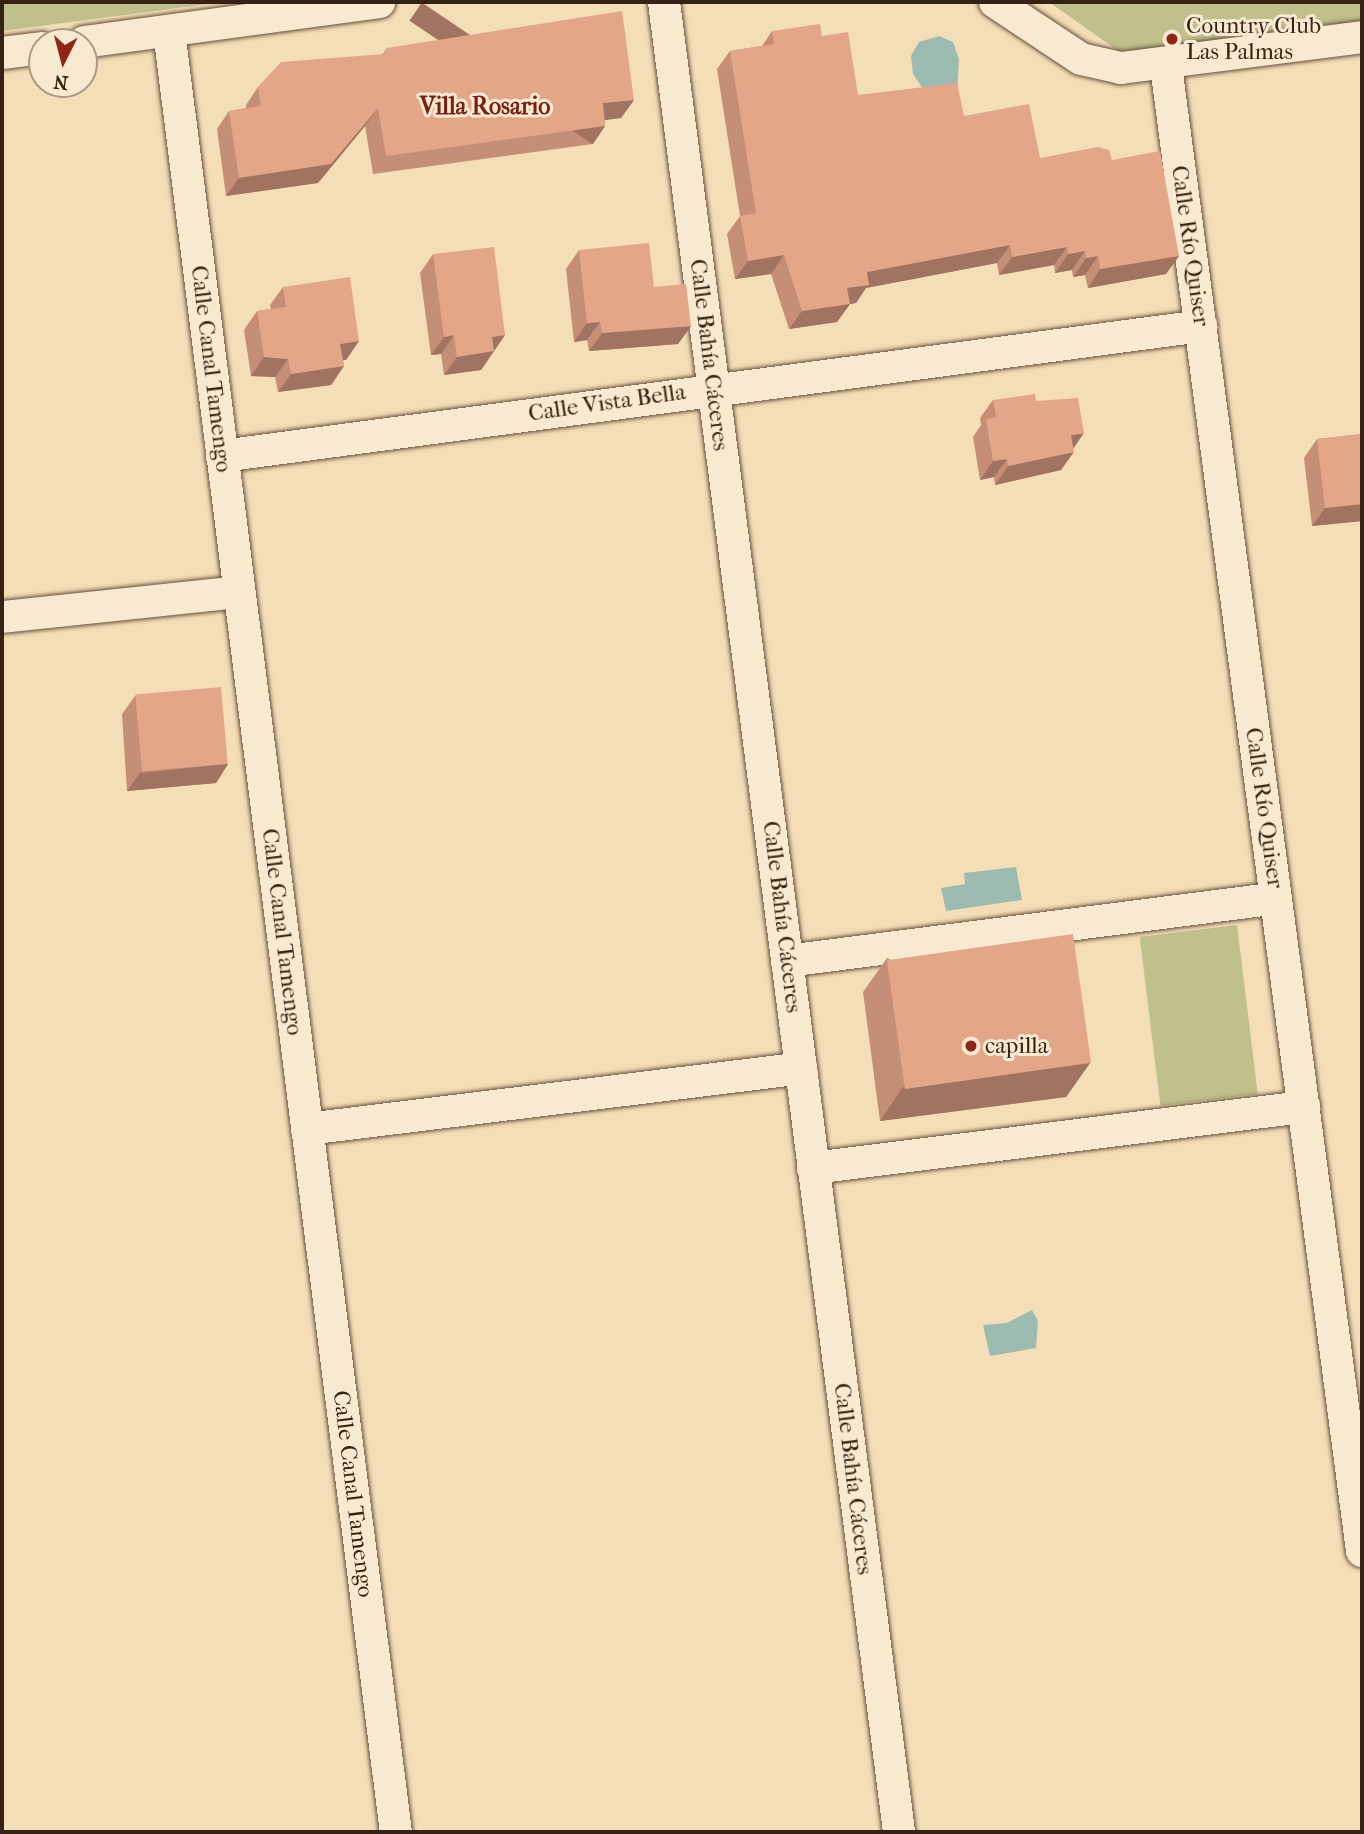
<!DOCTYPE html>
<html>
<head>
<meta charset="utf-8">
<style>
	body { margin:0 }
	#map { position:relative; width:1364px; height:1834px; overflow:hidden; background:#f4deb7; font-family:"IM FELL French Canon",serif }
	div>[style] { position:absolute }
	.green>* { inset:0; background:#bfc08c; transform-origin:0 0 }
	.water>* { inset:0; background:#9cbcb1 }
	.roads { filter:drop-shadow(0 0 2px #66513e) drop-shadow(0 0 2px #66513e) }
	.street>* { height:32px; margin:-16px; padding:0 16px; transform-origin:16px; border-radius:16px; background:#f8ead0 }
	.wall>* { inset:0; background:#c48f76 }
	.shaded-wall>* { inset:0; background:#a07460; transform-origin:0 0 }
	.building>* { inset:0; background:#e4a689; transform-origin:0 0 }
	.dots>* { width:19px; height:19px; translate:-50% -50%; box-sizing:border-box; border:4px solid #f8ead0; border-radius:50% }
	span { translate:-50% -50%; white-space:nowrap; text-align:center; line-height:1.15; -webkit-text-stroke:6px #f8ead0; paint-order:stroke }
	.poi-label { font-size:23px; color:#362215 }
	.left { translate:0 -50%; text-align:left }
	.street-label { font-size:23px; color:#362215 }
	.neighbourhood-label { font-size:24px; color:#7a1f14; font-weight:700 }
	.frame { position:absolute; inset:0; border:4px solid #362215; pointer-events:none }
	.north { position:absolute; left:28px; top:28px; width:70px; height:70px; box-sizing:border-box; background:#f8ead0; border:2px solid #aa9a85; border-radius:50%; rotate:186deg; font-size:19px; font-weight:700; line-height:28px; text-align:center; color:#362215 }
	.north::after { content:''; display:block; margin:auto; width:24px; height:32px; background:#8f2418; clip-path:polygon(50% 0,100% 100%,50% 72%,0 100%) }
</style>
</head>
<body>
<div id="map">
	<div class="green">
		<i style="clip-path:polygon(2px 2px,223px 2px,2px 31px)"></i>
		<i style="clip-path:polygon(1049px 2px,1362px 2px,1362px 23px,1124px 55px)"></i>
		<i style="left:1237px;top:925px;width:170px;height:98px;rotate:83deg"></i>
	</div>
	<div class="water">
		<i style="clip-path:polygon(939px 36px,953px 42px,959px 59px,957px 95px,925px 92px,913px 74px,911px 56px,919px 42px)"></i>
		<i style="clip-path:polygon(1016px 867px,1022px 900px,946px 911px,941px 888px,965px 884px,964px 873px)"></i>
		<i style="clip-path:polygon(1032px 1310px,1038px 1321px,1036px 1348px,990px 1356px,983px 1325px,1007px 1323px)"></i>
	</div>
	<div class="roads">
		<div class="street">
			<i style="left:664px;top:2px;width:1845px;rotate:82.68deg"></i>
			<i style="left:995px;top:2px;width:103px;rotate:33.5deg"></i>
			<i style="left:1081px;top:59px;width:41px;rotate:12.7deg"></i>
			<i style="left:1121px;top:68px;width:243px;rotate:-7.3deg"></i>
			<i style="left:169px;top:31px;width:1815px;rotate:82.82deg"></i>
			<i style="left:84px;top:42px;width:298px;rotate:-7.7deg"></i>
			<i style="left:2px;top:53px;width:40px;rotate:-7.1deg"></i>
			<i style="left:1166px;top:66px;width:1498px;rotate:82.48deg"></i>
			<i style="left:222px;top:456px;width:988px;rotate:-7.56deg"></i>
			<i style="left:2px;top:617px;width:238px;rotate:-6deg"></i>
			<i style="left:787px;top:961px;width:493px;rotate:-7.3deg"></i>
			<i style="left:307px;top:1129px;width:498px;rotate:-7deg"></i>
			<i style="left:813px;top:1168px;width:495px;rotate:-7.1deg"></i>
		</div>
	</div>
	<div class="wall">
		<i style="clip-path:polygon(772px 31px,822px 36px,858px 95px,964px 116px,1040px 158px,1112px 160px,1179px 256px,1166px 274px,1088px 288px,1085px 275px,1073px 277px,1072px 270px,1055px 273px,1054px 265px,999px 275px,997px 263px,866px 288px,856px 303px,850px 304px,837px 322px,789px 329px,771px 274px,735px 279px,727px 234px,740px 216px,717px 69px,730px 51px,762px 46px)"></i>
		<i style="clip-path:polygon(387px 48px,634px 100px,621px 118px,605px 120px,605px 126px,593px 144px,373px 174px,365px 126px,318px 183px,226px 196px,217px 129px,229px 111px,246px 108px,246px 105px,258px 87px,382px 55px)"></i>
		<i style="clip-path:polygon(579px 250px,654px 287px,691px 326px,678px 344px,589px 351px,587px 340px,574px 342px,566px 269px)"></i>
		<i style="clip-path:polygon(433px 254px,505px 335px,481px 370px,444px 375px,441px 354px,431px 355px,420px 273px)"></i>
		<i style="clip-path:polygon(283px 287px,359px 341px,346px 360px,343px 360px,344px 366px,331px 385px,278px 392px,275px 377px,251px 376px,244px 330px,257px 311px,271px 309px,270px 305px)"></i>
		<i style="clip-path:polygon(993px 400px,1036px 401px,1073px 448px,1061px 470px,995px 485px,994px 477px,980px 480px,973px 437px,981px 425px,980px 418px)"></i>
		<i style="clip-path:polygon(1362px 434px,1362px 521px,1312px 526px,1304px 458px,1317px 439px)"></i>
		<i style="clip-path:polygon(135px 696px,228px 764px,216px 783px,127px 791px,122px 714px)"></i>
		<i style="clip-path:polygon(887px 958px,1090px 1063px,1066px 1097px,880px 1121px,863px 992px)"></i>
	</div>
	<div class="shaded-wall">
		<i style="clip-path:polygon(634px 100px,621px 118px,590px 122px,603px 103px)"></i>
		<i style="clip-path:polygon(378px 108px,365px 126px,318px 183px,226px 196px,239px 178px)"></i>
		<i style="left:605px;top:126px;width:22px;height:221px;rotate:124deg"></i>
		<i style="clip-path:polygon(1010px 245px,997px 263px,866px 288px,856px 303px,850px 304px,837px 322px,789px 329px,802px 311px,847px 288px,867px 272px)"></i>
		<i style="clip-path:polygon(1067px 247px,1054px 265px,999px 275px,1012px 257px)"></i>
		<i style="clip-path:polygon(1085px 251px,1072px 270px,1055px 273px,1068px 254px)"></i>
		<i style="clip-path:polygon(784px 255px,771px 274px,735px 279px,748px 261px)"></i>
		<i style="clip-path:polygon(1098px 256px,1085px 275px,1073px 277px,1086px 258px)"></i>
		<i style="clip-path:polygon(1179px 256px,1166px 274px,1088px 288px,1100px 269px)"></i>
		<i style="clip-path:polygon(600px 322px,587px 340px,574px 342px,587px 323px)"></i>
		<i style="clip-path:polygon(691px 326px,678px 344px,589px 351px,602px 333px)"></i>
		<i style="clip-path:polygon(454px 335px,441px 354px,431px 355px,444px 337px)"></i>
		<i style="clip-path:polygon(505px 335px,481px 370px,444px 375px,457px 357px,492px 337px)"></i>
		<i style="clip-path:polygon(359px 341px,346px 360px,328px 362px,340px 344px)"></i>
		<i style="clip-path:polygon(264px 357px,288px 359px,275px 377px,251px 376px)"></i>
		<i style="clip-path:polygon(344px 366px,331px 385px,278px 392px,291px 374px)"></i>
		<i style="clip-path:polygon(1084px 433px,1071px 452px,1071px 435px)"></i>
		<i style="clip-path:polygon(1074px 452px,1061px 470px,995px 485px,1008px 466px)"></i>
		<i style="clip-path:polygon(1007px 459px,994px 477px,980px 480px,993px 461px)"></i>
		<i style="clip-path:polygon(1362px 504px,1362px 521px,1312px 526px,1325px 508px)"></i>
		<i style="clip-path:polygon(228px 764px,216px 783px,127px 791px,140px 773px)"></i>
		<i style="clip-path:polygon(1090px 1063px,1066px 1097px,880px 1121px,903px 1087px)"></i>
	</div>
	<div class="building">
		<i style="clip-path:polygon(622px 11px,634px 100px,603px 103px,605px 126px,386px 156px,378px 108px,331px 164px,239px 178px,229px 111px,261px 106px,258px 87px,281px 62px,384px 54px,387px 48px)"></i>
		<i style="clip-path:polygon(820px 24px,822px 36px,848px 32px,858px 95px,957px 83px,964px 116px,1029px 104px,1040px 158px,1098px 147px,1109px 150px,1112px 160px,1160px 151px,1179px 256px,1100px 269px,1098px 256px,1086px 258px,1085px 251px,1068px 254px,1067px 247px,1012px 257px,1010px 245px,867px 272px,869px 285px,847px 288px,850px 304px,802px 311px,784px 255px,748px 261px,740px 216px,756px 213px,730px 51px,774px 44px,772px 31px)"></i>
		<i style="clip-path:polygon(649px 243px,654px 287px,686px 284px,691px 326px,602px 333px,600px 322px,587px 323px,579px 250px)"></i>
		<i style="clip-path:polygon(494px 247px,505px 335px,492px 337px,494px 351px,457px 357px,454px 335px,444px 337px,433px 254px)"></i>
		<i style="clip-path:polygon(350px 277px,359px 341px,340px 344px,344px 366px,291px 374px,288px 359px,264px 357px,257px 311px,286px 307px,283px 287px)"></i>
		<i style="clip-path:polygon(1035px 394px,1036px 401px,1078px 398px,1084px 433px,1071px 435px,1074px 452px,1008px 466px,1007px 459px,993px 461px,986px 419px,996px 417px,993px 400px)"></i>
		<i style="clip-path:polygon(1362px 434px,1362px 504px,1325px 508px,1317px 439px)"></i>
		<i style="left:221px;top:687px;width:77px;height:86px;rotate:85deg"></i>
		<i style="left:1073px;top:934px;width:130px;height:188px;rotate:82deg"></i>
	</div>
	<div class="dots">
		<i style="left:1172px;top:39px;background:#8f2418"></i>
		<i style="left:971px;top:1046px;background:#8f2418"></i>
	</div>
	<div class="poi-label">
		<span class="left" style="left:1186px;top:39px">Country Club<br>Las Palmas</span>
		<span class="left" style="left:985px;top:1046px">capilla</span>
	</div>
	<div class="street-label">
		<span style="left:1190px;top:246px;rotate:82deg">Calle Río Quiser</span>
		<span style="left:709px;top:355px;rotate:83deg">Calle Bahía Cáceres</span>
		<span style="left:211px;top:369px;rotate:83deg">Calle Canal Tamengo</span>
		<span style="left:607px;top:403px;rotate:-8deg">Calle Vista Bella</span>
		<span style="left:1264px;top:808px;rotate:82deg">Calle Río Quiser</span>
		<span style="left:782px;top:917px;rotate:83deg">Calle Bahía Cáceres</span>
		<span style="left:282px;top:932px;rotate:83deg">Calle Canal Tamengo</span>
		<span style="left:853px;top:1479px;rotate:83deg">Calle Bahía Cáceres</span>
		<span style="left:353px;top:1494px;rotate:83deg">Calle Canal Tamengo</span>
	</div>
	<div class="neighbourhood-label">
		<span style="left:485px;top:107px">Villa Rosario</span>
	</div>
	<div class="frame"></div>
	<div class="north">N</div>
</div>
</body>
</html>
